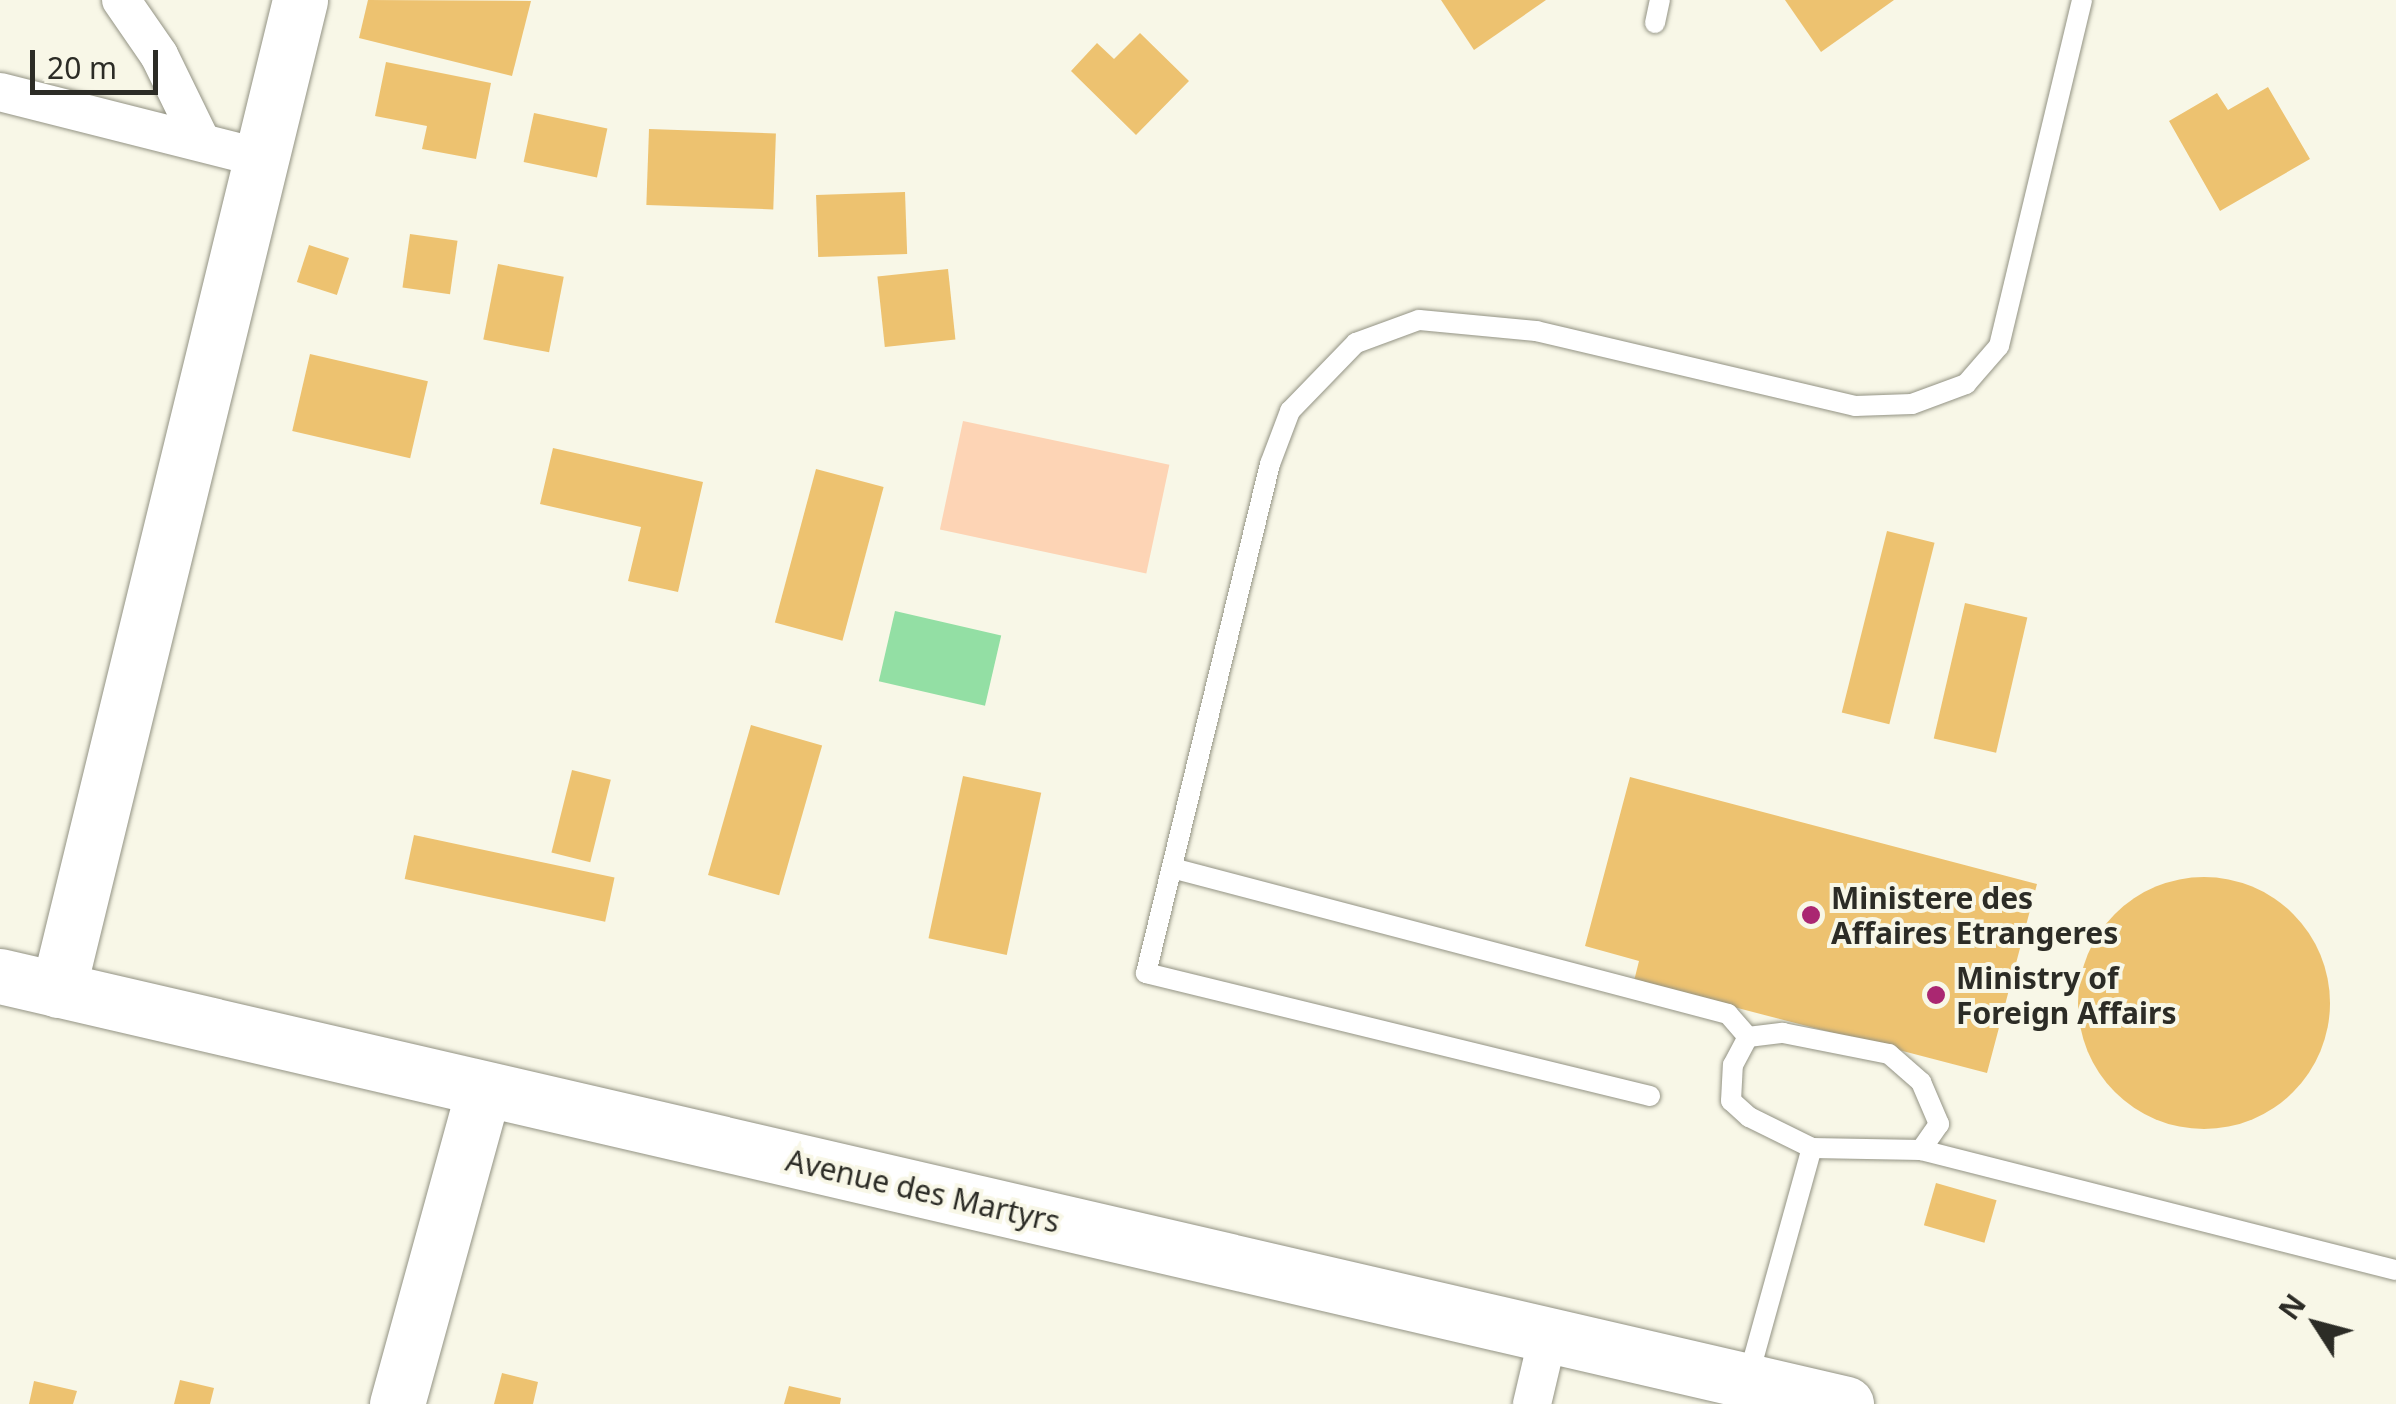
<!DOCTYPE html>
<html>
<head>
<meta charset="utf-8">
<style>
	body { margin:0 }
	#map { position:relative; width:2396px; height:1404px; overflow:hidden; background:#f8f7e7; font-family:"Noto Sans",sans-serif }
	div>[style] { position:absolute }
	.green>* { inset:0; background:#fdd4b5; transform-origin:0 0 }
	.water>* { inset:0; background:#93dfa4; transform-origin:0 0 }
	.building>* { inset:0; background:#edc270; transform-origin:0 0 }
	.round { border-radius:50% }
	.roads { filter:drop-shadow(0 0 2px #939384) drop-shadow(0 0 2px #939384) }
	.lane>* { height:20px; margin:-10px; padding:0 10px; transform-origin:10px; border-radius:10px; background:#fff }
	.street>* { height:38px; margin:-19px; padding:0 19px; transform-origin:19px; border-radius:19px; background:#fff }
	.secondary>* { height:55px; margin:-27.5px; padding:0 27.5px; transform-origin:27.5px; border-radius:27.5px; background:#fff }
	.primary>* { height:55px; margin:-27.5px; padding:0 27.5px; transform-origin:27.5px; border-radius:27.5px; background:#fff }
	.dots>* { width:28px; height:28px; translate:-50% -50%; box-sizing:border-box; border:5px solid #f8f7e7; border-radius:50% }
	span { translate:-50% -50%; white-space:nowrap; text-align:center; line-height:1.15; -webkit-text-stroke:8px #f8f7e7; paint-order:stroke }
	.poi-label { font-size:30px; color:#2c2c26; font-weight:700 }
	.left { translate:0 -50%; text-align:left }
	.street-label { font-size:30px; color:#2c2c26 }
	.north { position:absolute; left:2266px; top:1274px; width:100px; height:100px; -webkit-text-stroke:8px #f8f7e7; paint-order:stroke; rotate:306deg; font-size:28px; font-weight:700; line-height:40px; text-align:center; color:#2c2c26 }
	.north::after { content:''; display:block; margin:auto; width:35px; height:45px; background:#2c2c26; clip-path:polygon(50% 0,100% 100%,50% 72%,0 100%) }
	.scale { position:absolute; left:30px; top:50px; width:128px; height:45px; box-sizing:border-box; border:5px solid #2c2c26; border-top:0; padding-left:12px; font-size:30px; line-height:35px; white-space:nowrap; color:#2c2c26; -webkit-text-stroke:8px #f8f7e7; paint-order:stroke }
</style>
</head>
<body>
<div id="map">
	<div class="green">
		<i style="left:963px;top:421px;width:211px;height:111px;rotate:12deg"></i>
	</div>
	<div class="water">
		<i style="left:895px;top:611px;width:109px;height:72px;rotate:13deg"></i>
	</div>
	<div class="building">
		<i style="clip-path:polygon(368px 0,531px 1px,512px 76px,359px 38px)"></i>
		<i style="clip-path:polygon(1441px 0,1546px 0,1474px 50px)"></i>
		<i style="clip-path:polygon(1785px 0,1894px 0,1821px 52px)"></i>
		<i style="clip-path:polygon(1140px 33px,1189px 81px,1136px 135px,1071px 71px,1097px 43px,1114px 59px)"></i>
		<i style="clip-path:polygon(386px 62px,491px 83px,476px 159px,422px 149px,427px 126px,375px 116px)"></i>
		<i style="clip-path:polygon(2268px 87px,2310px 159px,2220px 211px,2169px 121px,2217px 93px,2228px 110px)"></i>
		<i style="left:534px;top:113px;width:75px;height:50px;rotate:12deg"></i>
		<i style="left:649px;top:129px;width:127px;height:76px;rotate:2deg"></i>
		<i style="left:905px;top:192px;width:62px;height:89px;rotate:88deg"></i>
		<i style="left:410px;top:234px;width:48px;height:54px;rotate:8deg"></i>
		<i style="left:309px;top:245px;width:42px;height:39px;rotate:18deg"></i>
		<i style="left:498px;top:264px;width:67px;height:77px;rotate:11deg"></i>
		<i style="left:948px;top:269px;width:71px;height:71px;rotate:84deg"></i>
		<i style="left:310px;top:354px;width:121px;height:79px;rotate:13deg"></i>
		<i style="clip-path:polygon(553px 448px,703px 482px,678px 592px,628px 581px,641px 527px,540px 504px)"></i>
		<i style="left:816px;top:469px;width:70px;height:159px;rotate:15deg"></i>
		<i style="left:1887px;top:531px;width:49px;height:187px;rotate:14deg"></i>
		<i style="left:1965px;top:603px;width:64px;height:139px;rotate:13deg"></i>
		<i style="left:751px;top:725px;width:74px;height:156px;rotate:16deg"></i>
		<i style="left:572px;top:770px;width:40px;height:85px;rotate:14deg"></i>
		<i style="left:963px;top:776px;width:80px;height:166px;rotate:12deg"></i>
		<i style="clip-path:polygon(1630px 777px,2037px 884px,1987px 1073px,1634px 981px,1639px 961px,1585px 946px)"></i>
		<i style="left:414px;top:835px;width:205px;height:45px;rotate:12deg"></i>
		<i class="round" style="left:2078px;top:877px;width:252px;height:252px"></i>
		<i style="left:1936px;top:1183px;width:63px;height:44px;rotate:16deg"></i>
		<i style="clip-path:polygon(502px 1373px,538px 1382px,533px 1404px,494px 1404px)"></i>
		<i style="clip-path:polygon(180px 1380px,214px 1388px,210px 1404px,174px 1404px)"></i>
		<i style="clip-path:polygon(34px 1381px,77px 1391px,73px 1404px,29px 1404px)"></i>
		<i style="clip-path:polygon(789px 1386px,841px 1398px,840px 1404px,784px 1404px)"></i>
	</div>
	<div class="roads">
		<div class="lane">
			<i style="left:1655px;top:23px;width:24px;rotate:-78deg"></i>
			<i style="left:1172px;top:868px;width:575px;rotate:14.71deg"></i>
			<i style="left:1728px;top:1014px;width:30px;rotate:49deg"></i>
			<i style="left:1783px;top:1033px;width:108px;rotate:11.2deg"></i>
			<i style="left:1889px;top:1054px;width:43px;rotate:41.2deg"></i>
			<i style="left:1921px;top:1082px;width:46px;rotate:66.8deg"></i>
			<i style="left:1939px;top:1124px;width:32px;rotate:125deg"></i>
			<i style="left:1921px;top:1150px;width:109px;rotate:-178.9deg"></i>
			<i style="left:1812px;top:1148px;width:70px;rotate:-153.8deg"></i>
			<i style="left:1749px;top:1117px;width:24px;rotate:-138deg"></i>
			<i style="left:1731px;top:1101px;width:36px;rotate:-87deg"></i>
			<i style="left:1733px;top:1065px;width:32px;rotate:-62deg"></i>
			<i style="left:1748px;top:1037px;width:35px;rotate:-7deg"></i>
			<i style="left:1650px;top:1096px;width:519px;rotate:-166.29deg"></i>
			<i style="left:1146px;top:973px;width:524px;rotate:-76.31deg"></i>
			<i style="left:1270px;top:464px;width:57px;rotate:-69.3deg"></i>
			<i style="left:1290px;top:411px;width:95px;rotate:-45.9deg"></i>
			<i style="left:1356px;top:343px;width:67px;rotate:-20.1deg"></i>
			<i style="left:1419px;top:320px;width:118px;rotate:5.4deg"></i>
			<i style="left:1536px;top:331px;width:328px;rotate:13.2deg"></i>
			<i style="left:1855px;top:406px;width:57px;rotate:-2deg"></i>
			<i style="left:1912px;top:404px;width:58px;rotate:-20.3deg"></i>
			<i style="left:1966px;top:384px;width:50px;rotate:-49deg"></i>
			<i style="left:1999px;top:346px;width:356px;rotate:-76.5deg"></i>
			<i style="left:1921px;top:1150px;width:490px;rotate:14.2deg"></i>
			<i style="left:1748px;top:1378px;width:239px;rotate:-74.5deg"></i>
		</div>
		<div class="street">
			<i style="left:121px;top:0;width:67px;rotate:55.4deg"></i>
			<i style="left:159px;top:55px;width:93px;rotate:64deg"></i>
			<i style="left:0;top:92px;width:268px;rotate:14.2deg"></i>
			<i style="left:1532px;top:1404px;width:74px;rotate:-76.7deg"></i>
		</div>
		<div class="secondary">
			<i style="left:58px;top:990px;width:1019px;rotate:-76.26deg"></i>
			<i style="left:397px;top:1404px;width:325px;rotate:-74.6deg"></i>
		</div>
		<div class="primary">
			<i style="left:0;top:976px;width:1895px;rotate:13.05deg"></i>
		</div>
	</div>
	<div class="dots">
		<i style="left:1811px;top:915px;background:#aa2771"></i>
		<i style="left:1936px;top:995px;background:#aa2771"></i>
	</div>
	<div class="poi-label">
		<span class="left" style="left:1831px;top:915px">Ministere des<br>Affaires Etrangeres</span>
		<span class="left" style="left:1956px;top:995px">Ministry of<br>Foreign Affairs</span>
	</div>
	<div class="street-label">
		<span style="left:923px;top:1191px;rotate:13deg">Avenue des Martyrs</span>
	</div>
	<div class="north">N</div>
	<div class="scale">20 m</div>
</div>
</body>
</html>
